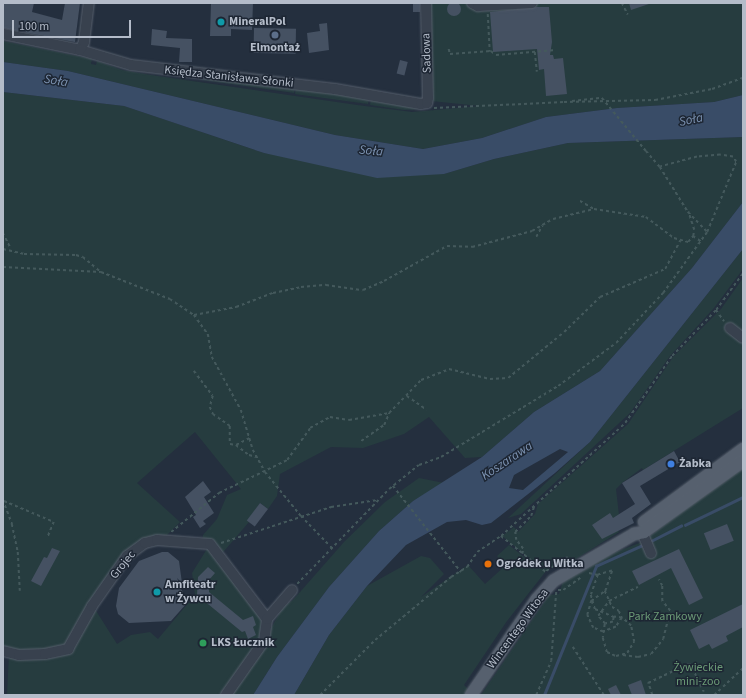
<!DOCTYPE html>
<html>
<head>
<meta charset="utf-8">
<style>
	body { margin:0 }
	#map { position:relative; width:746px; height:698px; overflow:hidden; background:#242f3e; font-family:"Source Sans 3",sans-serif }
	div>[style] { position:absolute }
	.green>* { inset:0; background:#263c3f }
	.water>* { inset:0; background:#394c67 }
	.stream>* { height:2.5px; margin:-1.25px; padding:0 1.25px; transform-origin:1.25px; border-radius:1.25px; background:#394c67 }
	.building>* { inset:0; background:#455162; transform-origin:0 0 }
	.round { border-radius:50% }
	.path>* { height:1.5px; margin-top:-0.75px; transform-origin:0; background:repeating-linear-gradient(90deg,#44595c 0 3px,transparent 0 6px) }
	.roads { filter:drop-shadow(0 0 1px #565f6c) drop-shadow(0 0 1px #565f6c) }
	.minor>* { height:10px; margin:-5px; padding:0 5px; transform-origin:5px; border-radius:5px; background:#38414e }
	.major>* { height:12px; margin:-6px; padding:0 6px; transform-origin:6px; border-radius:6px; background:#56606e }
	.path-bridge>* { height:1.5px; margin-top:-0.75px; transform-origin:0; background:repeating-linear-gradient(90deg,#44595c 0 3px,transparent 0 6px) }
	.dots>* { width:11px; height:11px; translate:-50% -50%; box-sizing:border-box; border:2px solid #1d2633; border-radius:50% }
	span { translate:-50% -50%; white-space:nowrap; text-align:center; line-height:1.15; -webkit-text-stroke:3px #1d2633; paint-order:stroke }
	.poi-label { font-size:12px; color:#b4bcc9; font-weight:700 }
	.left { translate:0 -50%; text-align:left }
	.street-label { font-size:12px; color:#b4bcc9 }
	.park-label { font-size:12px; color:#6b9a76 }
	.water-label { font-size:13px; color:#7c92b1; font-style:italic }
	.frame { position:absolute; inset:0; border:4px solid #b4bcc9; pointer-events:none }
	.scale { position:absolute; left:12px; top:20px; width:119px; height:18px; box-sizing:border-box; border:2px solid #b4bcc9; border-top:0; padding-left:5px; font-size:12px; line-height:14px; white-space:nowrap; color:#b4bcc9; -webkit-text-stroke:3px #1d2633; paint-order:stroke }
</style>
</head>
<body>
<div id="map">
	<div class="green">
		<i style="clip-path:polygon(425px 3px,743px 3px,743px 95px,714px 102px,617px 108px,546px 117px,482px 138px,423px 149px,335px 135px,68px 71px,3px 62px,3px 41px,92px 59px,91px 64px,96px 65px,97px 61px,122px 70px,151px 75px,357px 105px,412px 112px,480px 106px,431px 101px)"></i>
		<i style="clip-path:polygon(204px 77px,295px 86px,294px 93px,203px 80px)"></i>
		<i style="clip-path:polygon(296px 86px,369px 98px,368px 104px,295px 94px)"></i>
		<i style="clip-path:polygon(evenodd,3px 92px,124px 106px,264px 153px,444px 174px,494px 159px,568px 143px,743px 137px,743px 202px,692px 268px,600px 371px,534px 412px,482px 457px,465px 458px,429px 417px,404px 434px,363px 448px,331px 447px,280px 474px,277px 496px,268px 509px,260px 503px,249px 522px,219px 557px,267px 619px,265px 639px,283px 607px,293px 600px,344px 542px,385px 502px,419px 478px,444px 483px,413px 501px,379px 531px,329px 587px,277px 657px,253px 695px,7px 695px,9px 653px,3px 650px,3px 92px,195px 432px,241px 489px,227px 495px,217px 519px,203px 535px,202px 543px,210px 544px,192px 573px,195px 595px,158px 639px,150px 632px,131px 635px,117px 644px,93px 606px,137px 548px,168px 539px,167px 535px,180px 522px,137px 483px,195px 432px)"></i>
		<i style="clip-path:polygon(371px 98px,420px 109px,404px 110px,370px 105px)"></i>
		<i style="clip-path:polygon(743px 249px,743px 269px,714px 308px,670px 356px,630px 413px,521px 514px,508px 518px,590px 442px)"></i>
		<i style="clip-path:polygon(743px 278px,743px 408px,643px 470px,642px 468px,622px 483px,616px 489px,619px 515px,612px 519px,619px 532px,571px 562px,566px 556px,546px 571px,507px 621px,464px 685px,468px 689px,464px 695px,294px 695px,329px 635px,367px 586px,421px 556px,430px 558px,444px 574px,421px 597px,468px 565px,485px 584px,505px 566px,497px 556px,509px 545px,528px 560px,529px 558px,502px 536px,514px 527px,518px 532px,535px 514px,538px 504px,628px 424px,673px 357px,721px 309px)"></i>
		<i style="clip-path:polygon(743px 465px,743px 695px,481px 695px,549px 595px,559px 594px,563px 581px,600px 558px,642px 542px)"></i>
	</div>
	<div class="water">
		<i style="clip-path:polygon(3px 62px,68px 71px,335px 135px,423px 149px,482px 138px,546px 117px,617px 108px,714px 102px,743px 95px,743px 137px,568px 143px,494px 159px,444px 174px,377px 178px,264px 153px,124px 106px,3px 92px)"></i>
		<i style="clip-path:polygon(evenodd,743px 202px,743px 249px,590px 442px,555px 473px,491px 523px,482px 525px,466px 520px,447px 522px,406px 545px,367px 586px,329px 635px,294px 695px,253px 695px,277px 657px,329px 587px,379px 531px,413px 501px,482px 457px,534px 412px,600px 371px,692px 268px,743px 202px,560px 449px,568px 452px,523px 490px,509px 488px,514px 475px,560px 449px)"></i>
	</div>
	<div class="stream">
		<i style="left:685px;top:525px;width:64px;rotate:-25.8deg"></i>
		<i style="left:649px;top:542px;width:36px;rotate:-27deg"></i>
		<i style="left:544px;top:695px;width:139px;rotate:-68deg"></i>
		<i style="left:596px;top:566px;width:54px;rotate:-24.2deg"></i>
	</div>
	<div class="building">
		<i class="round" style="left:447px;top:2px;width:14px;height:14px"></i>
		<i style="clip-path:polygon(3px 3px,34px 3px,32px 12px,62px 20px,65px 3px,80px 3px,75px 42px,3px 28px)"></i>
		<i style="clip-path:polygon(211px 3px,253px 3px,252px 30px,231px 29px,231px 36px,210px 36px)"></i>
		<i style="left:413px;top:3px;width:7px;height:9px"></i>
		<i style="clip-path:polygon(629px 3px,649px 3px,649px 4px,631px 10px)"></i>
		<i style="clip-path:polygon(537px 7px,549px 7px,552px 42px,550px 55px,553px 55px,554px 59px,563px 58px,567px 94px,546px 96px,544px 69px,539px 70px,537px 49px,493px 52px,490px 12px)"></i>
		<i style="clip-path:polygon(327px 23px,329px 50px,309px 53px,307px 33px,320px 31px,319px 24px)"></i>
		<i style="left:254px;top:28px;width:42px;height:25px;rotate:1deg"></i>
		<i style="clip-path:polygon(152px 29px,167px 31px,166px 38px,192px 39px,192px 62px,179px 62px,180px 48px,151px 45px)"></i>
		<i style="left:400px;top:60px;width:8px;height:14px;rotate:14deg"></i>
		<i style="clip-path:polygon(674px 451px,680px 462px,640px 486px,651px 504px,632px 518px,634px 523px,602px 539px,592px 525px,610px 513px,613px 518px,635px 504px,622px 483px)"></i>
		<i style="clip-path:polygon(203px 481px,211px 492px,204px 497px,214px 513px,203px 521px,206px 524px,200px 528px,193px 517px,196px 515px,185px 497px)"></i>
		<i style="left:260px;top:503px;width:10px;height:22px;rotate:37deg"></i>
		<i style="left:727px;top:524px;width:18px;height:25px;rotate:68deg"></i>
		<i style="clip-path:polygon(52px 548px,60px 551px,41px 586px,31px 581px,44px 557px,47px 558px)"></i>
		<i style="clip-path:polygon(679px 549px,703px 598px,689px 605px,671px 568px,639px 585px,632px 571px)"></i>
		<i style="clip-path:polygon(162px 552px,168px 552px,179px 561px,182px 583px,177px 578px,187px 603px,171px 621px,129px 623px,118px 614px,116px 606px,119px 588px,139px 561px)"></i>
		<i style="clip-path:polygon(208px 567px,215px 573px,209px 580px,209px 592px,243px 620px,253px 616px,256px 625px,253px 627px,256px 635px,248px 639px,245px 631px,242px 632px,197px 595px,198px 577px)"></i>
		<i style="clip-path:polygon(743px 604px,743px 627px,726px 636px,728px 641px,712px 649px,709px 644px,699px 649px,690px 630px)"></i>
		<i style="clip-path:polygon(641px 680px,646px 695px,632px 695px,628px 685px)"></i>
		<i style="clip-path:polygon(616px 685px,621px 695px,611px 695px,608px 689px)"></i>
	</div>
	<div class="path">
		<i style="left:622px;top:3px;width:13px;rotate:63deg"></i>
		<i style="left:488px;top:14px;width:38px;rotate:87deg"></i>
		<i style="left:449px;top:49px;width:5px;rotate:79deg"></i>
		<i style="left:450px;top:54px;width:41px;rotate:-4.2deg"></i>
		<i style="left:491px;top:51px;width:6px;rotate:39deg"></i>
		<i style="left:496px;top:55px;width:60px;rotate:-4.8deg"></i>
		<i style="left:535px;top:52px;width:20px;rotate:84deg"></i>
		<i style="left:572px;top:101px;width:30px;rotate:-6deg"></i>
		<i style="left:564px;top:102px;width:91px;rotate:-1.3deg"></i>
		<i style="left:655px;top:100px;width:58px;rotate:-10.9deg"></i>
		<i style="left:712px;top:89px;width:33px;rotate:-20deg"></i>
		<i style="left:434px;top:108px;width:130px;rotate:-2.6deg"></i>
		<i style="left:646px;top:151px;width:21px;rotate:49deg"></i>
		<i style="left:660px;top:167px;width:53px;rotate:58.1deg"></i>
		<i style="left:688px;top:212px;width:28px;rotate:46deg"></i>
		<i style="left:580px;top:201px;width:16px;rotate:30deg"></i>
		<i style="left:3px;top:233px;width:18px;rotate:63deg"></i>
		<i style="left:693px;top:236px;width:11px;rotate:34deg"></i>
		<i style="left:536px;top:237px;width:13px;rotate:-61deg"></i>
		<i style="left:3px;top:249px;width:22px;rotate:13deg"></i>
		<i style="left:24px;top:254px;width:52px;rotate:1.1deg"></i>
		<i style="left:76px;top:255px;width:7px;rotate:16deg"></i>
		<i style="left:83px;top:257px;width:23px;rotate:40deg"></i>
		<i style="left:3px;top:267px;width:98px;rotate:2.9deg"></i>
		<i style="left:101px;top:272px;width:74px;rotate:21.4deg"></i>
		<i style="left:170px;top:299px;width:29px;rotate:34deg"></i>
		<i style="left:194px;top:315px;width:24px;rotate:54deg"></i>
		<i style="left:208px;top:334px;width:23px;rotate:80deg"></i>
		<i style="left:212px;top:357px;width:60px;rotate:61.3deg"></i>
		<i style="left:241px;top:410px;width:42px;rotate:73.3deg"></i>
		<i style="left:253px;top:450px;width:25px;rotate:61deg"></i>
		<i style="left:265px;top:472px;width:57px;rotate:50.7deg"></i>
		<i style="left:301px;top:516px;width:45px;rotate:45.9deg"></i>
		<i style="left:716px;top:310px;width:14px;rotate:54deg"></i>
		<i style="left:194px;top:315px;width:43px;rotate:-10.8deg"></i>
		<i style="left:236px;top:307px;width:40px;rotate:-21deg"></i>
		<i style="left:273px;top:293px;width:29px;rotate:-12deg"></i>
		<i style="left:301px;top:287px;width:25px;rotate:-5deg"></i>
		<i style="left:326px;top:285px;width:37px;rotate:8deg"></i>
		<i style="left:363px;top:290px;width:23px;rotate:-23deg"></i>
		<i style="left:384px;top:281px;width:72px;rotate:-29.1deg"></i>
		<i style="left:447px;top:246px;width:25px;rotate:2deg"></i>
		<i style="left:472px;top:247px;width:62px;rotate:-14.9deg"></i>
		<i style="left:532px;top:231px;width:24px;rotate:-30deg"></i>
		<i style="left:553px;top:219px;width:42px;rotate:-13.7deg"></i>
		<i style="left:594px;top:209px;width:53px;rotate:8.7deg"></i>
		<i style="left:646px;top:217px;width:35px;rotate:37deg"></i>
		<i style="left:674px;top:238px;width:15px;rotate:16deg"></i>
		<i style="left:688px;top:242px;width:8px;rotate:-50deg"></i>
		<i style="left:693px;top:236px;width:6px;rotate:-81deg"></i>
		<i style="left:694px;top:230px;width:19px;rotate:-108deg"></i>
		<i style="left:194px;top:371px;width:31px;rotate:53deg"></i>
		<i style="left:213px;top:396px;width:11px;rotate:105deg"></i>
		<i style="left:210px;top:407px;width:8px;rotate:67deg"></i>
		<i style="left:213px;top:414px;width:21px;rotate:35deg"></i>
		<i style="left:230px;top:426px;width:18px;rotate:90deg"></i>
		<i style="left:230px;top:444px;width:6px;rotate:9deg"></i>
		<i style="left:236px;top:445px;width:16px;rotate:-27deg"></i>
		<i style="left:407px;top:396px;width:24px;rotate:35deg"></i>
		<i style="left:361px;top:441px;width:28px;rotate:-35deg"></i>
		<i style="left:384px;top:425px;width:13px;rotate:-67deg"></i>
		<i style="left:236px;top:445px;width:16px;rotate:38deg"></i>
		<i style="left:249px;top:455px;width:8px;rotate:14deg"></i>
		<i style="left:393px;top:486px;width:110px;rotate:51.7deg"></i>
		<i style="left:3px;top:500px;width:26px;rotate:69deg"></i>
		<i style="left:12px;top:524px;width:29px;rotate:78deg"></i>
		<i style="left:18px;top:552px;width:39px;rotate:87deg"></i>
		<i style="left:4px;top:501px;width:54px;rotate:22.8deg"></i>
		<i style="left:54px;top:522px;width:16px;rotate:112deg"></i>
		<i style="left:171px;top:532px;width:62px;rotate:-39.1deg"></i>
		<i style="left:219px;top:493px;width:76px;rotate:-25.9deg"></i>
		<i style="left:287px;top:460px;width:39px;rotate:-54deg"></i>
		<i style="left:310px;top:428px;width:23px;rotate:-29deg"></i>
		<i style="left:330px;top:417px;width:19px;rotate:9deg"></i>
		<i style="left:349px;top:420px;width:41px;rotate:-9.9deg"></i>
		<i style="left:389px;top:413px;width:46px;rotate:-45.9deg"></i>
		<i style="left:421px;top:380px;width:30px;rotate:-21deg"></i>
		<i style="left:449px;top:369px;width:42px;rotate:13.7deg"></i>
		<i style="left:490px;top:379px;width:18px;rotate:-3deg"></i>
		<i style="left:508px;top:378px;width:72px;rotate:-39.4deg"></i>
		<i style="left:564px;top:332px;width:50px;rotate:-44.2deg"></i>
		<i style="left:600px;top:297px;width:71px;rotate:-23.3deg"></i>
		<i style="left:665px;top:269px;width:32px;rotate:-62deg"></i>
		<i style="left:501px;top:536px;width:58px;rotate:38.7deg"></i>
		<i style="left:221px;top:543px;width:116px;rotate:-18.1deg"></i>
		<i style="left:331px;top:507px;width:47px;rotate:-8.7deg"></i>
		<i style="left:522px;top:554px;width:5px;rotate:-79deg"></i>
		<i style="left:523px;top:549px;width:11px;rotate:-128deg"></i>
		<i style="left:516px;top:540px;width:8px;rotate:-97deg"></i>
		<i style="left:515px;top:532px;width:23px;rotate:-45deg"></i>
		<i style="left:531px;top:516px;width:10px;rotate:-73deg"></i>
		<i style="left:546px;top:571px;width:25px;rotate:-34deg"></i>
		<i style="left:567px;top:557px;width:4px;rotate:63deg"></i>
		<i style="left:612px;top:571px;width:15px;rotate:164deg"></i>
		<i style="left:598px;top:575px;width:21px;rotate:109deg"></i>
		<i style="left:591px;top:595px;width:15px;rotate:74deg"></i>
		<i style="left:595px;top:609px;width:21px;rotate:23deg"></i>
		<i style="left:589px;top:573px;width:9px;rotate:13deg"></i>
		<i style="left:297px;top:584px;width:132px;rotate:-45.9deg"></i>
		<i style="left:389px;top:489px;width:38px;rotate:-39deg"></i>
		<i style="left:419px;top:465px;width:23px;rotate:-20deg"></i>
		<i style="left:441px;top:457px;width:137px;rotate:-31.3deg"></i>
		<i style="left:558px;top:386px;width:72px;rotate:-36.6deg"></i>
		<i style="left:616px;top:343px;width:69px;rotate:-46.8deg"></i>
		<i style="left:663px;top:293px;width:75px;rotate:-54.2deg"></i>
		<i style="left:707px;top:232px;width:76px;rotate:-67.5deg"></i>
		<i style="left:736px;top:162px;width:6px;rotate:-121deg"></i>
		<i style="left:733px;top:157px;width:13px;rotate:-171deg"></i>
		<i style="left:720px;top:155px;width:23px;rotate:175deg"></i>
		<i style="left:697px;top:157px;width:38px;rotate:165deg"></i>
		<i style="left:558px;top:590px;width:5px"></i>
		<i style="left:563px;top:590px;width:21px;rotate:-35deg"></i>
		<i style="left:605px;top:591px;width:17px;rotate:66deg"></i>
		<i style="left:612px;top:607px;width:8px;rotate:30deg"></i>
		<i style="left:619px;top:611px;width:8px;rotate:67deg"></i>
		<i style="left:622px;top:618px;width:11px;rotate:124deg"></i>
		<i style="left:616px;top:627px;width:14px;rotate:159deg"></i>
		<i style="left:603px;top:632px;width:11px;rotate:-158deg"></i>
		<i style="left:593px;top:628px;width:14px;rotate:-115deg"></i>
		<i style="left:587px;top:615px;width:15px;rotate:-74deg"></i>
		<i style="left:591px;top:601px;width:17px;rotate:-36deg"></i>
		<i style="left:605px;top:591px;width:21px;rotate:-71deg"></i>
		<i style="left:605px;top:624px;width:14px;rotate:98deg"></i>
		<i style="left:603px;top:638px;width:15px;rotate:74deg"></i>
		<i style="left:607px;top:652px;width:10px;rotate:24deg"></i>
		<i style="left:616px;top:656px;width:11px;rotate:-15deg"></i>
		<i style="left:627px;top:653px;width:13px;rotate:-58deg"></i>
		<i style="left:634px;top:642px;width:16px;rotate:-101deg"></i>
		<i style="left:631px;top:626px;width:12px;rotate:-138deg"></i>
		<i style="left:622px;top:618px;width:8px;rotate:-173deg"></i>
		<i style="left:614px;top:617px;width:5px;rotate:101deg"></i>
		<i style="left:613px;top:622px;width:8px;rotate:166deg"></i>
		<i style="left:605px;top:624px;width:11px;rotate:-131deg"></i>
		<i style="left:598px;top:616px;width:19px;rotate:-54deg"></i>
		<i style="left:609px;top:601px;width:32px;rotate:-26deg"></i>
		<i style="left:573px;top:647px;width:57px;rotate:57.1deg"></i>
		<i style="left:623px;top:655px;width:15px;rotate:8deg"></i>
		<i style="left:638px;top:657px;width:13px;rotate:-13deg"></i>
		<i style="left:651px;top:654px;width:19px;rotate:-51deg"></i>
		<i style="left:663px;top:639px;width:29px;rotate:-76deg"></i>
		<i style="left:670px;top:611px;width:13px;rotate:-129deg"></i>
		<i style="left:662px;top:601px;width:15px;rotate:-90deg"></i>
		<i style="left:662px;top:586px;width:7px;rotate:-117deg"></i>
		<i style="left:320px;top:695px;width:78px;rotate:-45deg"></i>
		<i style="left:375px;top:640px;width:99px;rotate:-39.7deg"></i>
		<i style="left:451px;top:577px;width:19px;rotate:-32deg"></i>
		<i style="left:467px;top:567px;width:18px;rotate:-56deg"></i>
		<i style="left:477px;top:552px;width:29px;rotate:-34deg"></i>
		<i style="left:501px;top:536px;width:168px;rotate:-42.3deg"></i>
		<i style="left:625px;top:423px;width:82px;rotate:-55deg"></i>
		<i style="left:672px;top:356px;width:64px;rotate:-46.3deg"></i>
		<i style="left:716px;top:310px;width:46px;rotate:-53.9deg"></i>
		<i style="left:536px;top:695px;width:37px;rotate:-66deg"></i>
		<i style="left:551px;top:661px;width:69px;rotate:-85.9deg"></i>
		<i style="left:652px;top:695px;width:13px;rotate:-108deg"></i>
		<i style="left:648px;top:683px;width:47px;rotate:-25.5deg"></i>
		<i style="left:690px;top:663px;width:32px;rotate:64deg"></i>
		<i style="left:714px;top:695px;width:40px;rotate:-43deg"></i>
	</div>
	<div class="roads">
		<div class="minor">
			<i style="left:472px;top:3px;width:7px;rotate:27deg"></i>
			<i style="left:478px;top:6px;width:54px;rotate:-3.2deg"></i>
			<i style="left:3px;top:34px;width:79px;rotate:11.7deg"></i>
			<i style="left:80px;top:50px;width:53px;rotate:16.4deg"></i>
			<i style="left:131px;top:65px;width:205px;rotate:6.7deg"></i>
			<i style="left:335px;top:89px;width:87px;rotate:9.9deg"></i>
			<i style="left:421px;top:104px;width:6px;rotate:-9deg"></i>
			<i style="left:427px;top:103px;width:5px;rotate:-79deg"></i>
			<i style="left:428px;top:98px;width:95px;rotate:-91.2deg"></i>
			<i style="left:80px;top:50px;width:9px;rotate:-63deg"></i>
			<i style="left:84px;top:42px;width:39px;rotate:-83deg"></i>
			<i style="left:730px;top:328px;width:16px;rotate:38deg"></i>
			<i style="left:642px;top:532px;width:23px;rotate:67deg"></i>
			<i style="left:3px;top:651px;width:16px;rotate:14deg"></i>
			<i style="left:19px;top:655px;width:26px;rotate:-2deg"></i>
			<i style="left:45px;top:654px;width:24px;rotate:-12deg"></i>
			<i style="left:68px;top:649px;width:49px;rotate:-60.8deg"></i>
			<i style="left:92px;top:606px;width:61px;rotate:-55deg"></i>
			<i style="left:127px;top:556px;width:22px;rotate:-36deg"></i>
			<i style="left:145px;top:543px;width:12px;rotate:-14deg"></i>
			<i style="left:157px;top:540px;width:53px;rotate:4.3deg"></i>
			<i style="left:210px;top:544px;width:94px;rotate:52.8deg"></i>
			<i style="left:226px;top:695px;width:66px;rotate:-54.9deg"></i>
			<i style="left:264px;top:641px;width:22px;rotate:-82deg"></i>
			<i style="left:267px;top:619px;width:38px;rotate:-49deg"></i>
		</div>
		<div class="major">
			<i style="left:644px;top:522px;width:123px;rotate:-36.4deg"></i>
			<i style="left:471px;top:695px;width:116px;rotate:-55.5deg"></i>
			<i style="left:537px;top:599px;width:24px;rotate:-48deg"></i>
			<i style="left:553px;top:581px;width:94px;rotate:-30.1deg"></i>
			<i style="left:634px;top:534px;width:10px;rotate:-11deg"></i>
			<i style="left:644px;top:532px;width:122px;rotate:-35.6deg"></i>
		</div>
	</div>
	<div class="path-bridge">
		<i style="left:602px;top:98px;width:69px;rotate:50.3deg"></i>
	</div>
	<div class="dots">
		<i style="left:221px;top:22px;background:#0f9aa8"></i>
		<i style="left:275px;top:35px;background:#5c6f8a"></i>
		<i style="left:671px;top:464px;background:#3f7fe0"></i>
		<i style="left:488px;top:564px;background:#e8710a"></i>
		<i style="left:157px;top:592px;background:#0f9aa8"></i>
		<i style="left:203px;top:643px;background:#2e9e5b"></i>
	</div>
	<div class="poi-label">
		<span class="left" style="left:229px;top:22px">MineralPol</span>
		<span style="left:275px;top:48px">Elmontaż</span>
		<span class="left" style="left:679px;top:464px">Żabka</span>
		<span class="left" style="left:496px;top:564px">Ogródek u Witka</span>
		<span class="left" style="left:165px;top:592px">Amfiteatr<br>w Żywcu</span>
		<span class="left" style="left:211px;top:643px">LKS Łucznik</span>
	</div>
	<div class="street-label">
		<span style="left:427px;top:53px;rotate:-92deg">Sadowa</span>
		<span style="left:229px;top:77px;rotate:6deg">Księdza Stanisława Słonki</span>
		<span style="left:123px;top:565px;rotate:-51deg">Grojec</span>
		<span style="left:518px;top:629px;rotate:-54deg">Wincentego Witosa</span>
	</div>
	<div class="park-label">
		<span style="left:665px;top:617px">Park Zamkowy</span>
		<span style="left:698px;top:675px">Żywieckie<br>mini-zoo</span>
	</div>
	<div class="water-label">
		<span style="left:56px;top:81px;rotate:10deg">Soła</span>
		<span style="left:691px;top:120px;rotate:-12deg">Soła</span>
		<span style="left:371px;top:151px;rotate:5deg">Soła</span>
		<span style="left:507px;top:461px;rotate:-34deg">Koszarawa</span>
	</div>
	<div class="frame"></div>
	<div class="scale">100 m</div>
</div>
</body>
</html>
